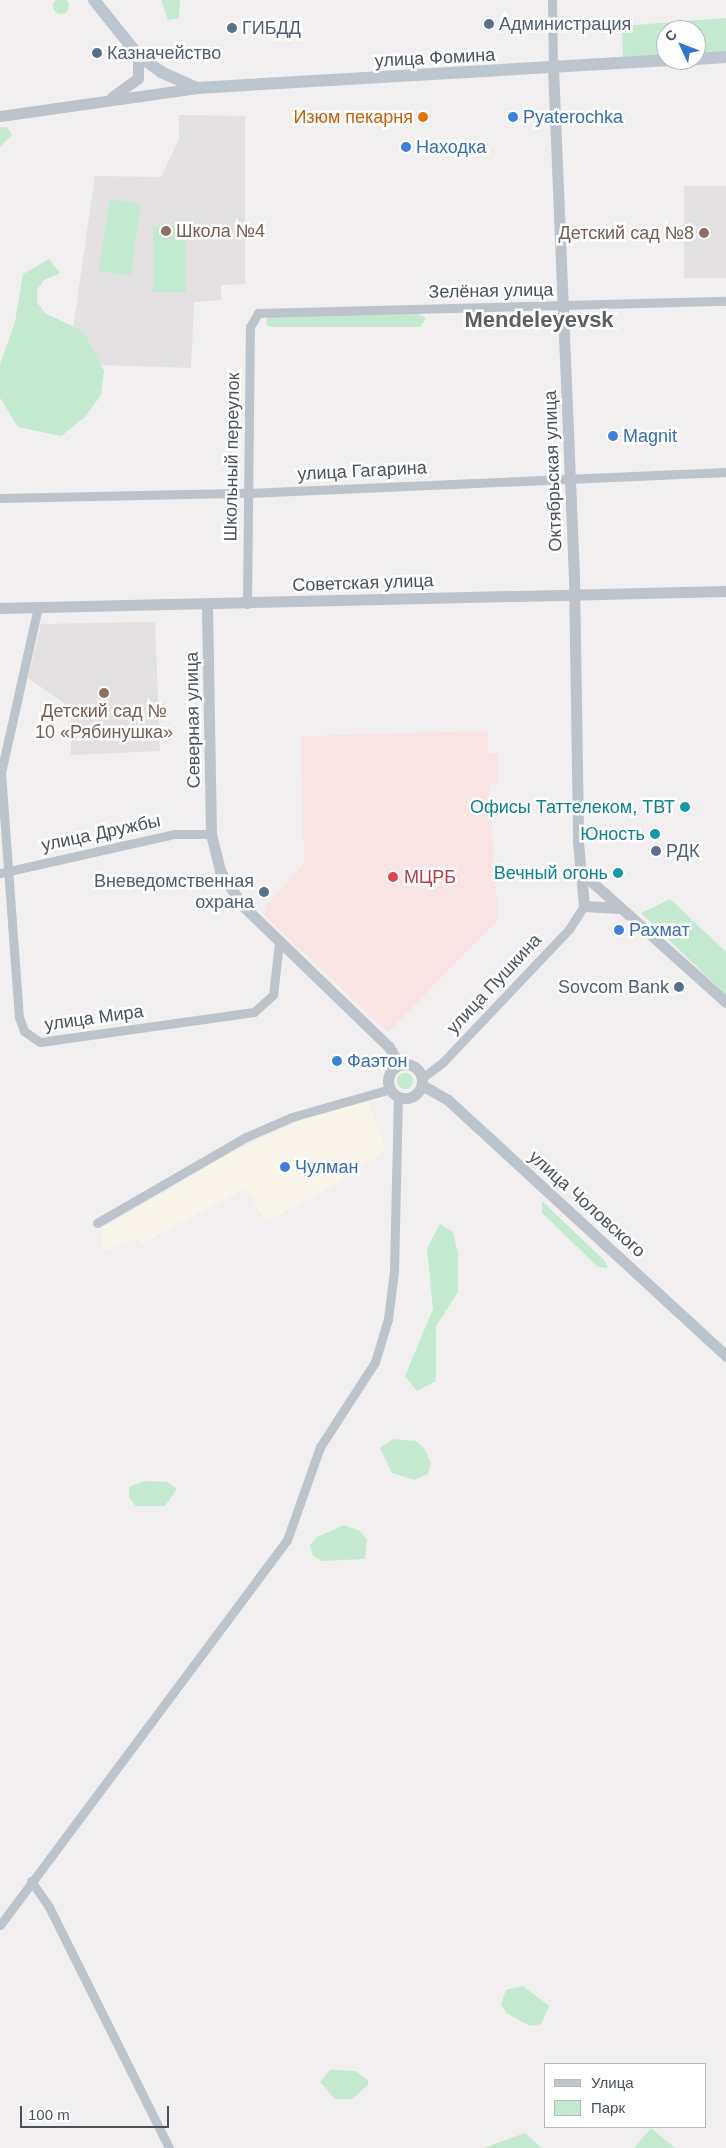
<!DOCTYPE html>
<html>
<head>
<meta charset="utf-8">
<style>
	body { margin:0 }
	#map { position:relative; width:726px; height:2148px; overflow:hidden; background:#f1efef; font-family:Helvetica,sans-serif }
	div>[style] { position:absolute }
	.commercial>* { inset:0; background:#faf5ea }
	.education>* { inset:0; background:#e2e0e0; transform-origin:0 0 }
	.medical>* { inset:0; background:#f8e4e2 }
	.green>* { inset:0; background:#c3ead1; transform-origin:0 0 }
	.round { border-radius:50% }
	.minor>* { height:9px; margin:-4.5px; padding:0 4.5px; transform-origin:4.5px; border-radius:4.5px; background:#bcc3ca }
	.tertiary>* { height:11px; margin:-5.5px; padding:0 5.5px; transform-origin:5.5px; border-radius:5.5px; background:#bcc3ca }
	.tertiary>.ring { margin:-5.5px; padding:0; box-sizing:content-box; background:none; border:11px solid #bcc3ca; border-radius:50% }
	.secondary>* { height:12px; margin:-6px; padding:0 6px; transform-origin:6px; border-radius:6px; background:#bdc6cf }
	.dots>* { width:14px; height:14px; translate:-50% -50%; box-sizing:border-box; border:2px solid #fff; border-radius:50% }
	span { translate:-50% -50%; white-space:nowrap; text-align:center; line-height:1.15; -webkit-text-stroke:5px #fff; paint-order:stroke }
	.service-label { font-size:18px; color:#4e5e75 }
	.left { translate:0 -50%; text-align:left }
	.right { translate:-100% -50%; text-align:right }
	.street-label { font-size:18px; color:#49525a }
	.food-label { font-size:18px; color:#c56008 }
	.shop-label { font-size:18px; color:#366cbe }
	.education-label { font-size:18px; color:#785e54 }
	.culture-label { font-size:18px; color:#0d838f }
	.health-label { font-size:18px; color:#be3a42 }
	.district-label { font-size:22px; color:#5c5f63; font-weight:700 }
	.legend { position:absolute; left:544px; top:2063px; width:162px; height:65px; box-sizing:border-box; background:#fff; border:1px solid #b6babd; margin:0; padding:6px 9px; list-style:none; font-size:15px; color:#49525a }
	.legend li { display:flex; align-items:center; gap:10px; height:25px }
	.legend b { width:25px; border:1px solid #b6babd }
	.north { position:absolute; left:656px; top:20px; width:50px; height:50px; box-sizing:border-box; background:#fff; border:1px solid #b6babd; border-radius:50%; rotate:313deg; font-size:14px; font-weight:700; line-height:20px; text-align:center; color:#49525a }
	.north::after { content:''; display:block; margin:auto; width:18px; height:22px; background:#2e75cd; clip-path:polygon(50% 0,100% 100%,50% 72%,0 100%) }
	.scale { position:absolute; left:20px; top:2106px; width:149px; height:22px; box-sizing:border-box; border:2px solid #49525a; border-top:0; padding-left:6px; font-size:15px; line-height:18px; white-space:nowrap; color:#49525a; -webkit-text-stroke:4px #fff; paint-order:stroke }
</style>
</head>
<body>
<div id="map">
	<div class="commercial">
		<i style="clip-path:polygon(367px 1100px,386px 1150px,340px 1182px,266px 1222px,246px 1188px,141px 1244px,137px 1238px,103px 1252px,101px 1229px,235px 1151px,314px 1115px)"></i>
	</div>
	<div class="education">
		<i style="clip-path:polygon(179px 115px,245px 116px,245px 284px,221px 285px,221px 300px,194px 302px,191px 368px,68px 364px,95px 176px,161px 177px,179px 139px)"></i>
		<i style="left:726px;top:186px;width:92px;height:42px;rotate:90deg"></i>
		<i style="clip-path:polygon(155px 622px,160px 751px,71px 755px,71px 708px,28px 678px,41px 624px)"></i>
	</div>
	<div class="medical">
		<i style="clip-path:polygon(487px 731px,488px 753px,498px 753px,498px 783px,489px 784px,498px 920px,388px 1032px,264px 915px,268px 903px,304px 864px,301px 736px)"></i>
	</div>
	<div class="green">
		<i class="round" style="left:53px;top:-2px;width:16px;height:16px"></i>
		<i style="clip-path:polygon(161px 0,180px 0,179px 18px,168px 20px)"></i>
		<i style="clip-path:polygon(726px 18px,726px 52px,696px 53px,696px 30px,666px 30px,666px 55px,623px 57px,622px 26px)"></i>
		<i style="clip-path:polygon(0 127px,7px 127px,12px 135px,0 147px)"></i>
		<i style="left:110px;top:199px;width:32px;height:73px;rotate:9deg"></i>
		<i style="left:153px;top:226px;width:33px;height:66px"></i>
		<i style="clip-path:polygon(49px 259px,60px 273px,44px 280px,37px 290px,37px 302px,45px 313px,84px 332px,104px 371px,101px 395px,85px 417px,61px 436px,18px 427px,0 398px,0 364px,15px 322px,23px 274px)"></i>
		<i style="clip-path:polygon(415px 312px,426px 318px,420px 327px,273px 327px,267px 326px,266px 320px,270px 315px)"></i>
		<i style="clip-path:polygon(670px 899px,726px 952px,726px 995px,641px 913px)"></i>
		<i class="round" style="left:397px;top:1073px;width:16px;height:16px"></i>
		<i style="clip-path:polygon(542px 1201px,605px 1261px,608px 1268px,598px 1267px,542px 1213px)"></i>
		<i style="clip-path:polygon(440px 1224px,453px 1232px,458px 1253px,458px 1292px,436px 1326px,436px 1381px,417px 1391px,405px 1376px,433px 1309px,427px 1248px)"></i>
		<i style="clip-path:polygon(393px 1439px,416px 1441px,424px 1448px,431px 1463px,428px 1474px,414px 1480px,392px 1473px,380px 1448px)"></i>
		<i style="clip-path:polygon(145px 1481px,168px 1482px,177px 1489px,165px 1506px,136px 1506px,129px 1498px,129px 1487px)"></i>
		<i style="clip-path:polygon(344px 1525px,360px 1531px,367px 1540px,365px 1559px,322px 1561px,313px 1556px,310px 1545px,317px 1537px)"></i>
		<i style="clip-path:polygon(523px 1986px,549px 2006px,541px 2024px,530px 2026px,506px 2013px,501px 2004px,506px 1990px)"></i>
		<i style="clip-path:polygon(330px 2070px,355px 2071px,368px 2080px,368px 2085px,352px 2099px,335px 2099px,320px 2082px)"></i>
		<i style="clip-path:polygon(651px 2128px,675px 2148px,634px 2148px)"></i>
		<i style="clip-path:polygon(525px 2133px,542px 2148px,484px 2148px)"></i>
	</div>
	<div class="minor">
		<i style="left:552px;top:0;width:68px;rotate:89.2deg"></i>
		<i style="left:0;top:498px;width:247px;rotate:-1.2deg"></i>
		<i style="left:247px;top:493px;width:479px;rotate:-2.5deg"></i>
		<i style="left:247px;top:604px;width:277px;rotate:-89.4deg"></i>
		<i style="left:250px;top:327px;width:16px;rotate:-60deg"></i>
		<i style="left:258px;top:313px;width:468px;rotate:-1.5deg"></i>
		<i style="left:38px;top:607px;width:170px;rotate:102.6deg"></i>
		<i style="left:1px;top:773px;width:245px;rotate:85.8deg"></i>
		<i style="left:19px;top:1017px;width:15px;rotate:70deg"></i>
		<i style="left:24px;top:1031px;width:19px;rotate:35deg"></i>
		<i style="left:40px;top:1042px;width:216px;rotate:-8deg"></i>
		<i style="left:254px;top:1012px;width:25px;rotate:-42deg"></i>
		<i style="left:273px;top:995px;width:52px;rotate:-83.4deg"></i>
		<i style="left:0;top:873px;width:178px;rotate:-12.6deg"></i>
		<i style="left:174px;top:834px;width:37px"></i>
		<i style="left:422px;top:1078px;width:26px;rotate:-37deg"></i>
		<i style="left:443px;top:1062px;width:183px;rotate:-46.5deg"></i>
		<i style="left:569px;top:929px;width:27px;rotate:-57deg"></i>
		<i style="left:97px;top:1223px;width:172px;rotate:-30deg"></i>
		<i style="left:246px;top:1137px;width:50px;rotate:-23.5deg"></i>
		<i style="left:292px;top:1117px;width:102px;rotate:-15.9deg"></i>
		<i style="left:31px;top:1881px;width:32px;rotate:55deg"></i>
		<i style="left:49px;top:1907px;width:269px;rotate:63.5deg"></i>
		<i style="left:0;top:1925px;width:480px;rotate:-53.3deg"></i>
		<i style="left:287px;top:1540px;width:99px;rotate:-70.5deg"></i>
		<i style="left:320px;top:1447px;width:101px;rotate:-57.1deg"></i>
		<i style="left:375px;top:1362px;width:45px;rotate:-73.2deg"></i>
		<i style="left:388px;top:1319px;width:48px;rotate:-82.9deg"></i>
		<i style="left:394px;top:1271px;width:174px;rotate:-88.7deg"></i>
	</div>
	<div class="tertiary">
		<i style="left:553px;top:68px;width:509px;rotate:87.64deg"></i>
		<i style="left:574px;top:577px;width:265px;rotate:89.1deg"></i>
		<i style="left:578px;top:842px;width:64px;rotate:84.6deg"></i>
		<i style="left:584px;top:906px;width:36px;rotate:3deg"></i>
		<i style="left:112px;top:97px;width:32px;rotate:-36deg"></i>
		<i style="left:138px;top:78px;width:23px;rotate:-90deg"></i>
		<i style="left:0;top:116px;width:199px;rotate:-8.1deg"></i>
		<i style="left:207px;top:606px;width:228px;rotate:89deg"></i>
		<i style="left:211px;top:834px;width:38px;rotate:76deg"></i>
		<i style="left:220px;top:871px;width:40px;rotate:57.1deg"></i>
		<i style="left:242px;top:905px;width:204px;rotate:44deg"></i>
		<i style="left:389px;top:1047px;width:21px;rotate:59deg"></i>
		<i style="left:0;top:608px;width:726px;rotate:-1.34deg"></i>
		<i style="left:582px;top:873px;width:193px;rotate:41.9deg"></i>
		<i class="ring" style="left:388px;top:1064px;width:23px;height:23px"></i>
		<i style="left:422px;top:1085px;width:30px;rotate:30deg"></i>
		<i style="left:448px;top:1100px;width:378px;rotate:42.6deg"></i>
	</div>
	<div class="secondary">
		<i style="left:94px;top:0;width:70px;rotate:51.3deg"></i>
		<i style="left:138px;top:55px;width:29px;rotate:36deg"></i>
		<i style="left:161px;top:72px;width:39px;rotate:24deg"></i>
		<i style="left:197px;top:88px;width:478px;rotate:-3.4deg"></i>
		<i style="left:696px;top:59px;width:30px;rotate:-4deg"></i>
	</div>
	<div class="dots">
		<i style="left:489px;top:24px;background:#5c6f8a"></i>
		<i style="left:232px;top:28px;background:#5c6f8a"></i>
		<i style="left:97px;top:53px;background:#5c6f8a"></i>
		<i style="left:423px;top:117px;background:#e8710a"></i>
		<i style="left:513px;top:117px;background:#3f7fe0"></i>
		<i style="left:406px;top:147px;background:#3f7fe0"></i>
		<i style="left:166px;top:231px;background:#8d6e63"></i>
		<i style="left:704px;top:233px;background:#8d6e63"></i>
		<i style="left:613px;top:436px;background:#3f7fe0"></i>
		<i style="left:104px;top:693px;background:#8d6e63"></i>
		<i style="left:685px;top:807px;background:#0f9aa8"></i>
		<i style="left:655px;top:834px;background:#0f9aa8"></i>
		<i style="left:656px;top:851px;background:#5c6f8a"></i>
		<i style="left:618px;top:873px;background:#0f9aa8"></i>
		<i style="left:393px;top:877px;background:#e0444e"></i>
		<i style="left:264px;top:892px;background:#5c6f8a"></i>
		<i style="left:619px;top:930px;background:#3f7fe0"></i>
		<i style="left:679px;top:987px;background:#5c6f8a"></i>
		<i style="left:337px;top:1061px;background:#3f7fe0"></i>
		<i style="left:285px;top:1167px;background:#3f7fe0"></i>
	</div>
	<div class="service-label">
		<span class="left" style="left:499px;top:24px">Администрация</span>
		<span class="left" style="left:242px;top:28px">ГИБДД</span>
		<span class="left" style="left:107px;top:53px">Казначейство</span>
		<span class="left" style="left:666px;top:851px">РДК</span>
		<span class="right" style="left:254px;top:892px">Вневедомственная<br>охрана</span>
		<span class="right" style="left:669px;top:987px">Sovcom Bank</span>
	</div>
	<div class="street-label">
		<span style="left:435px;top:58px;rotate:-3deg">улица Фомина</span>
		<span style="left:491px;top:291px;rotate:-1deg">Зелёная улица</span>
		<span style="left:232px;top:457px;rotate:-89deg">Школьный переулок</span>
		<span style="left:362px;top:471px;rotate:-3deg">улица Гагарина</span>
		<span style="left:553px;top:471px;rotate:-92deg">Октябрьская улица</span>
		<span style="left:363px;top:583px;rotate:-2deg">Советская улица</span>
		<span style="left:193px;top:720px;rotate:-91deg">Северная улица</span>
		<span style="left:101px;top:833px;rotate:-12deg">улица Дружбы</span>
		<span style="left:494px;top:984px;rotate:-47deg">улица Пушкина</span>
		<span style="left:94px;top:1018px;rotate:-8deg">улица Мира</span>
		<span style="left:587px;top:1204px;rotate:42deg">улица Чоловского</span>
	</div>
	<div class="food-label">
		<span class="right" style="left:413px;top:117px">Изюм пекарня</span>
	</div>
	<div class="shop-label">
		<span class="left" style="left:523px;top:117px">Pyaterochka</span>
		<span class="left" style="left:416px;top:147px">Находка</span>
		<span class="left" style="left:623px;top:436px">Magnit</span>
		<span class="left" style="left:629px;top:930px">Рахмат</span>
		<span class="left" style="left:347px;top:1061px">Фаэтон</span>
		<span class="left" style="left:295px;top:1167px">Чулман</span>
	</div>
	<div class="education-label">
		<span class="left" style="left:176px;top:231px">Школа №4</span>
		<span class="right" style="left:694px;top:233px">Детский сад №8</span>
		<span style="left:104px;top:722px">Детский сад №<br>10 «Рябинушка»</span>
	</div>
	<div class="culture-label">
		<span class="right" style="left:675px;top:807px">Офисы Таттелеком, ТВТ</span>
		<span class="right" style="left:645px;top:834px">Юность</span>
		<span class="right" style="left:608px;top:873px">Вечный огонь</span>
	</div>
	<div class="health-label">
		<span class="left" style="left:404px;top:877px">МЦРБ</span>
	</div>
	<div class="district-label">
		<span style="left:539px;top:320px">Mendeleyevsk</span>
	</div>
	<ul class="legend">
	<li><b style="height:6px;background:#bdc6cf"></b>Улица</li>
	<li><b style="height:14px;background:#c3ead1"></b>Парк</li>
	</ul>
	<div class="north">С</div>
	<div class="scale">100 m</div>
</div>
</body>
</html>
